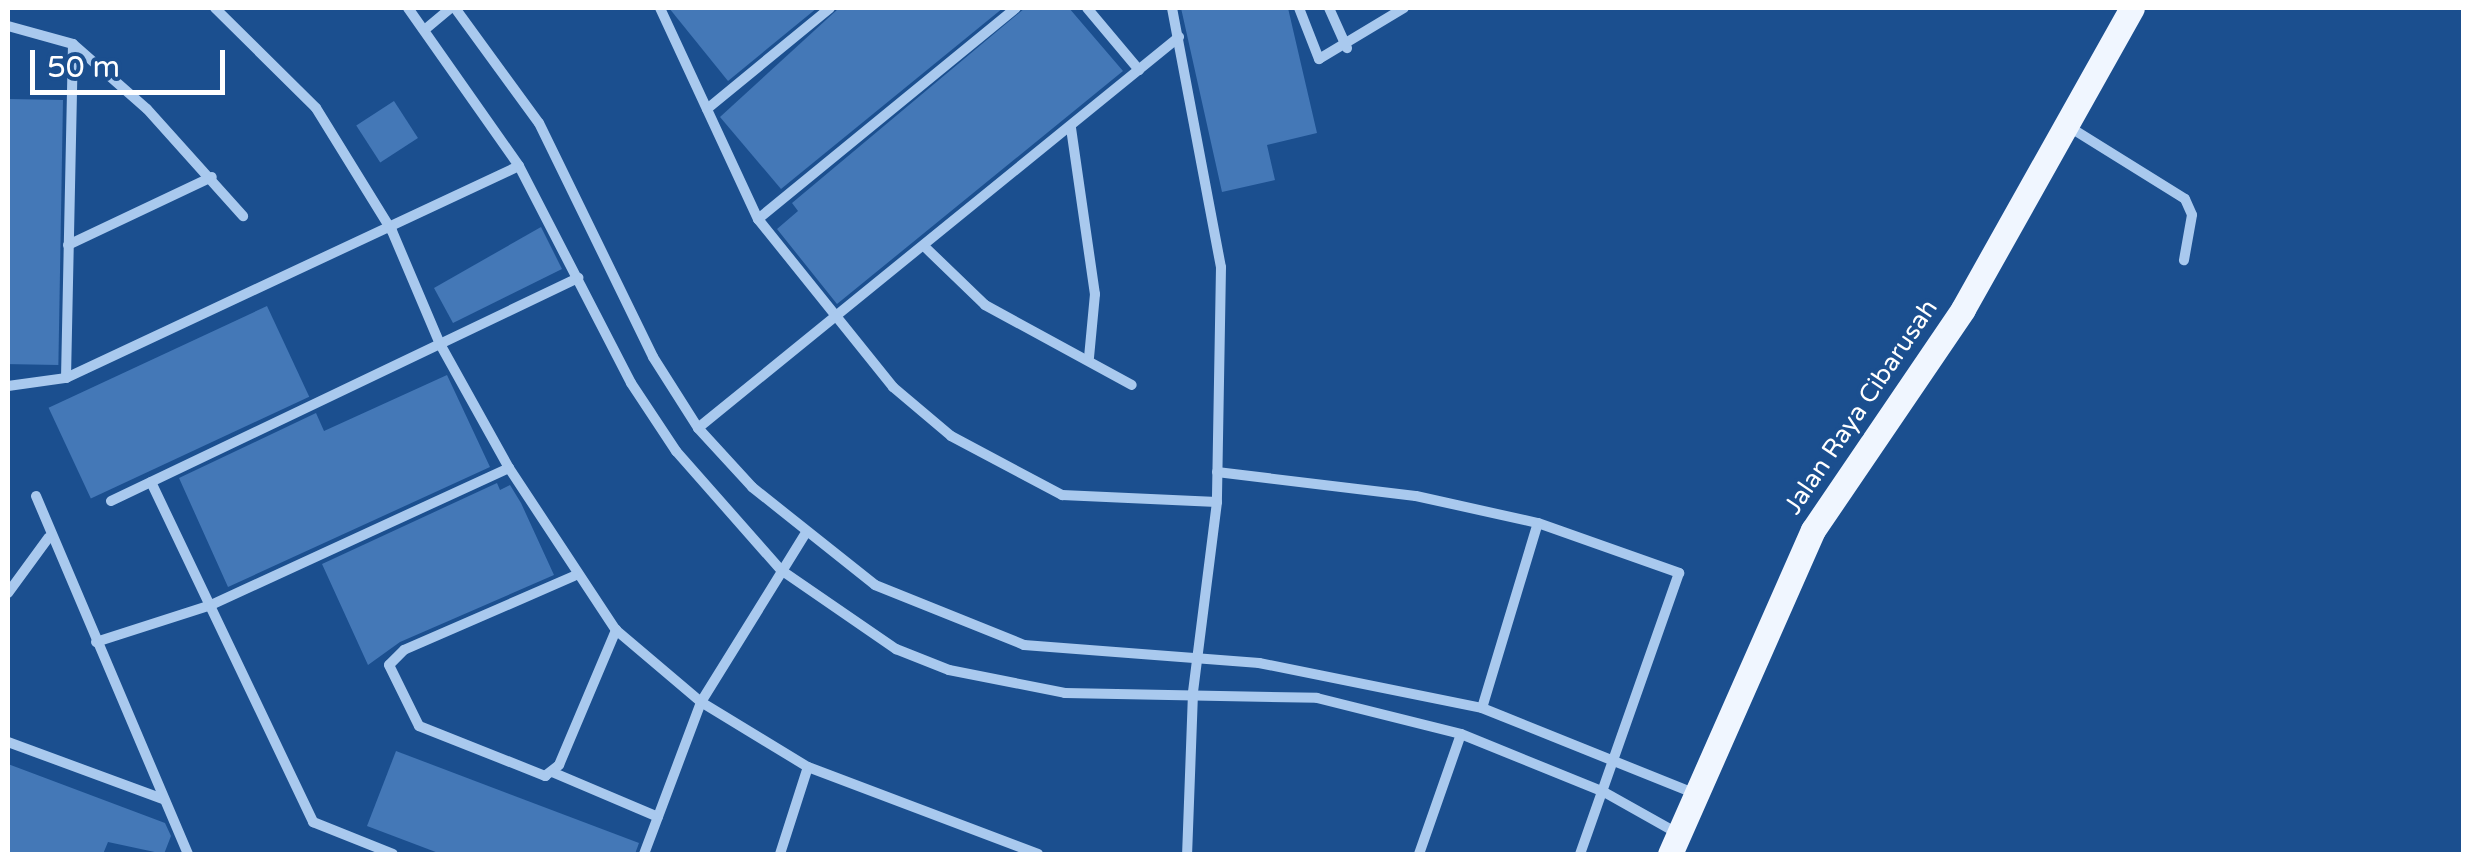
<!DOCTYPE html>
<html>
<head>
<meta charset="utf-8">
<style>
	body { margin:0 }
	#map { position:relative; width:2471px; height:862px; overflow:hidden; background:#1b4f8f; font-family:"Varela Round",sans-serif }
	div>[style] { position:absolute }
	.building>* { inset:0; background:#4478b7; transform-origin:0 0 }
	.street>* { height:10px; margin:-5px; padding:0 5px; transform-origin:5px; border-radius:5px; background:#a9c9ee }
	.primary>* { height:25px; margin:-12.5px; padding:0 12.5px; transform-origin:12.5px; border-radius:12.5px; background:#f0f6ff }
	span { translate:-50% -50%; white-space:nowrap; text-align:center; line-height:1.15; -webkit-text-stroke:8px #1b4f8f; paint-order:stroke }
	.street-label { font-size:25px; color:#fff }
	.frame { position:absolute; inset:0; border:10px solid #fff; pointer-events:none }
	.scale { position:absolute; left:30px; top:50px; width:195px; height:45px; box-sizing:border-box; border:5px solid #fff; border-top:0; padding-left:12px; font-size:30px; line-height:35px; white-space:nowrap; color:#fff; -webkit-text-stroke:8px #1b4f8f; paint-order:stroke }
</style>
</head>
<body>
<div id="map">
	<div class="building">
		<i style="clip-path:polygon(669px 8px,817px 8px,728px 81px)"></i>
		<i style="clip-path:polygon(839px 8px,1003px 8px,781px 189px,720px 117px)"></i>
		<i style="clip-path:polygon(1025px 8px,1069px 8px,1123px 71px,837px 304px,777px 229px,798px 211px,792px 203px)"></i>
		<i style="clip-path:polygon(1181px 8px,1288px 8px,1317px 133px,1267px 145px,1275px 180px,1222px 192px)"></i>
		<i style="left:8px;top:99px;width:55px;height:265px;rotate:1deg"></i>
		<i style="left:394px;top:101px;width:44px;height:45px;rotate:57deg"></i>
		<i style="clip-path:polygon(541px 227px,562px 269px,453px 323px,434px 288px)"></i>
		<i style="left:267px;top:306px;width:100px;height:241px;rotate:65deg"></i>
		<i style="clip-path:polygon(447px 375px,490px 467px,228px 587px,179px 478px,316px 413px,324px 431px)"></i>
		<i style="clip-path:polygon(497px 483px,500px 490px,510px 485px,521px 503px,554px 575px,400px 642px,368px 665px,322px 564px)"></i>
		<i style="clip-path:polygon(396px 751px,639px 843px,635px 854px,441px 854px,367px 826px)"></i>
		<i style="clip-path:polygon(8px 764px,165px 823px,171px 836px,164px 854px,108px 842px,103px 854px,8px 854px)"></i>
	</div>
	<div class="street">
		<i style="left:215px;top:8px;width:142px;rotate:44.7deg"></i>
		<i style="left:316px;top:108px;width:145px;rotate:58.3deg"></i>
		<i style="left:392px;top:231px;width:123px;rotate:67deg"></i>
		<i style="left:440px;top:344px;width:142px;rotate:60.9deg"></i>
		<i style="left:509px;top:468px;width:194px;rotate:56.6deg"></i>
		<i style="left:616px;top:630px;width:111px;rotate:40.3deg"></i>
		<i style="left:701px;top:702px;width:125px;rotate:31.3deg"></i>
		<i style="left:808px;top:767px;width:246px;rotate:20.7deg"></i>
		<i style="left:408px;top:8px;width:193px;rotate:54.9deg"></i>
		<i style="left:519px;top:166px;width:244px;rotate:62.7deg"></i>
		<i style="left:631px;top:383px;width:82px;rotate:56.5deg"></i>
		<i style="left:676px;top:451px;width:159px;rotate:48.6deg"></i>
		<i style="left:781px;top:570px;width:140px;rotate:34.5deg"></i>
		<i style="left:896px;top:649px;width:57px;rotate:21.6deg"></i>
		<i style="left:949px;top:670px;width:118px;rotate:11.2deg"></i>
		<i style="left:1065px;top:693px;width:252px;rotate:1.1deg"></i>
		<i style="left:1317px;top:698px;width:148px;rotate:14deg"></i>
		<i style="left:1461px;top:734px;width:154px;rotate:22.1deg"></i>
		<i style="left:1604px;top:792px;width:84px;rotate:29.3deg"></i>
		<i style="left:455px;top:8px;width:142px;rotate:53.9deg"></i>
		<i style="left:539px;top:123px;width:260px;rotate:64deg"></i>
		<i style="left:653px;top:357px;width:84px;rotate:57.6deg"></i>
		<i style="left:698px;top:428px;width:80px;rotate:47.5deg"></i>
		<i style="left:752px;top:487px;width:157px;rotate:38.5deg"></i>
		<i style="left:875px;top:585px;width:161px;rotate:21.9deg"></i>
		<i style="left:1024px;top:645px;width:236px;rotate:4.4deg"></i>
		<i style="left:1259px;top:663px;width:227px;rotate:11.4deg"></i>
		<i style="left:1482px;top:708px;width:227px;rotate:21.9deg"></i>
		<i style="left:660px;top:8px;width:233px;rotate:65.1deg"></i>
		<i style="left:758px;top:219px;width:216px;rotate:51.2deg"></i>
		<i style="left:893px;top:387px;width:76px;rotate:40.2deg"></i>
		<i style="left:951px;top:436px;width:126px;rotate:28deg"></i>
		<i style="left:1062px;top:495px;width:155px;rotate:2.6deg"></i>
		<i style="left:1087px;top:8px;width:81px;rotate:50deg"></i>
		<i style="left:1172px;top:8px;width:264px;rotate:79.3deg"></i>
		<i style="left:1221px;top:267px;width:235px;rotate:91deg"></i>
		<i style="left:1217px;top:502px;width:193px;rotate:97.2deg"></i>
		<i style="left:1193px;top:693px;width:161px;rotate:92.1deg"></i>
		<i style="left:1299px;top:8px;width:55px;rotate:68.6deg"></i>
		<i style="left:1319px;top:59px;width:99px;rotate:-31deg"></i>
		<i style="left:1329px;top:8px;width:44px;rotate:65.8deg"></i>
		<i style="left:8px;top:26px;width:67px;rotate:15.5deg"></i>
		<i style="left:73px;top:44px;width:98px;rotate:41.3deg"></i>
		<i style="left:147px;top:109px;width:144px;rotate:48.1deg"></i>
		<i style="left:428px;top:27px;width:30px;rotate:-40deg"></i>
		<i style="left:707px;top:109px;width:159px;rotate:-39.4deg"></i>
		<i style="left:1071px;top:128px;width:168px;rotate:81.8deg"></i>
		<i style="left:1095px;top:294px;width:64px;rotate:95.4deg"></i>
		<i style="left:2071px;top:128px;width:134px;rotate:31.9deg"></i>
		<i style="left:2185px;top:199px;width:17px;rotate:66deg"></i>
		<i style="left:2192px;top:215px;width:46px;rotate:100.1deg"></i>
		<i style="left:758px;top:219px;width:333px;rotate:-39.3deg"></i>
		<i style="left:68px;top:245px;width:159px;rotate:-25.3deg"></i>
		<i style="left:926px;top:248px;width:82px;rotate:44deg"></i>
		<i style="left:985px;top:305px;width:167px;rotate:28.6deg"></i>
		<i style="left:66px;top:378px;width:334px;rotate:-88.8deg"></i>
		<i style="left:8px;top:386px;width:59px;rotate:-7.9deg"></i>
		<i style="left:66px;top:378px;width:500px;rotate:-25.08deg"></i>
		<i style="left:698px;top:428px;width:620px;rotate:-39.11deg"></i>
		<i style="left:1217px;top:472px;width:200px;rotate:6.9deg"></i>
		<i style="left:1416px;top:496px;width:125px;rotate:12.5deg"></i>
		<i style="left:1538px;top:523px;width:150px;rotate:19.5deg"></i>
		<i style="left:1679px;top:573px;width:298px;rotate:109.4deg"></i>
		<i style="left:151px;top:482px;width:377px;rotate:64.5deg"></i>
		<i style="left:313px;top:822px;width:86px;rotate:21.8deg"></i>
		<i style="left:36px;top:496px;width:389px;rotate:67deg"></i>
		<i style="left:111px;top:501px;width:518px;rotate:-25.53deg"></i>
		<i style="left:574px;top:576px;width:185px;rotate:156.5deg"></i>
		<i style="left:404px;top:650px;width:21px;rotate:135deg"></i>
		<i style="left:389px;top:665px;width:68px;rotate:63.8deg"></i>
		<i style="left:419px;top:726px;width:136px;rotate:21.6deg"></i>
		<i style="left:545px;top:776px;width:18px;rotate:-38deg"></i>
		<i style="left:559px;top:765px;width:147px;rotate:-67.1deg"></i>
		<i style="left:8px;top:593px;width:69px;rotate:-53.8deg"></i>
		<i style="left:96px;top:642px;width:121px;rotate:-17.8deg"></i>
		<i style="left:211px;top:605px;width:328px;rotate:-24.7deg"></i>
		<i style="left:1482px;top:708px;width:193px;rotate:-73.2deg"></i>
		<i style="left:8px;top:742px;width:165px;rotate:20.2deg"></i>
		<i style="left:552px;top:772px;width:115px;rotate:23deg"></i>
		<i style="left:644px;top:854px;width:162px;rotate:-69.4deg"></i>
		<i style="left:701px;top:702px;width:198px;rotate:-58.2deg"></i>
		<i style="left:780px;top:854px;width:91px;rotate:-72.2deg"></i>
		<i style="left:1419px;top:854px;width:127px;rotate:-70.7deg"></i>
	</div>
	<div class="primary">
		<i style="left:1670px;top:854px;width:354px;rotate:-66.2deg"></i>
		<i style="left:1813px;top:530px;width:267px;rotate:-55.8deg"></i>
		<i style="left:1963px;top:309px;width:345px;rotate:-60.7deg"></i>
	</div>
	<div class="street-label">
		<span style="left:1861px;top:407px;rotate:-56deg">Jalan Raya Cibarusah</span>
	</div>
	<div class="frame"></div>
	<div class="scale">50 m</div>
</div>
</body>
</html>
